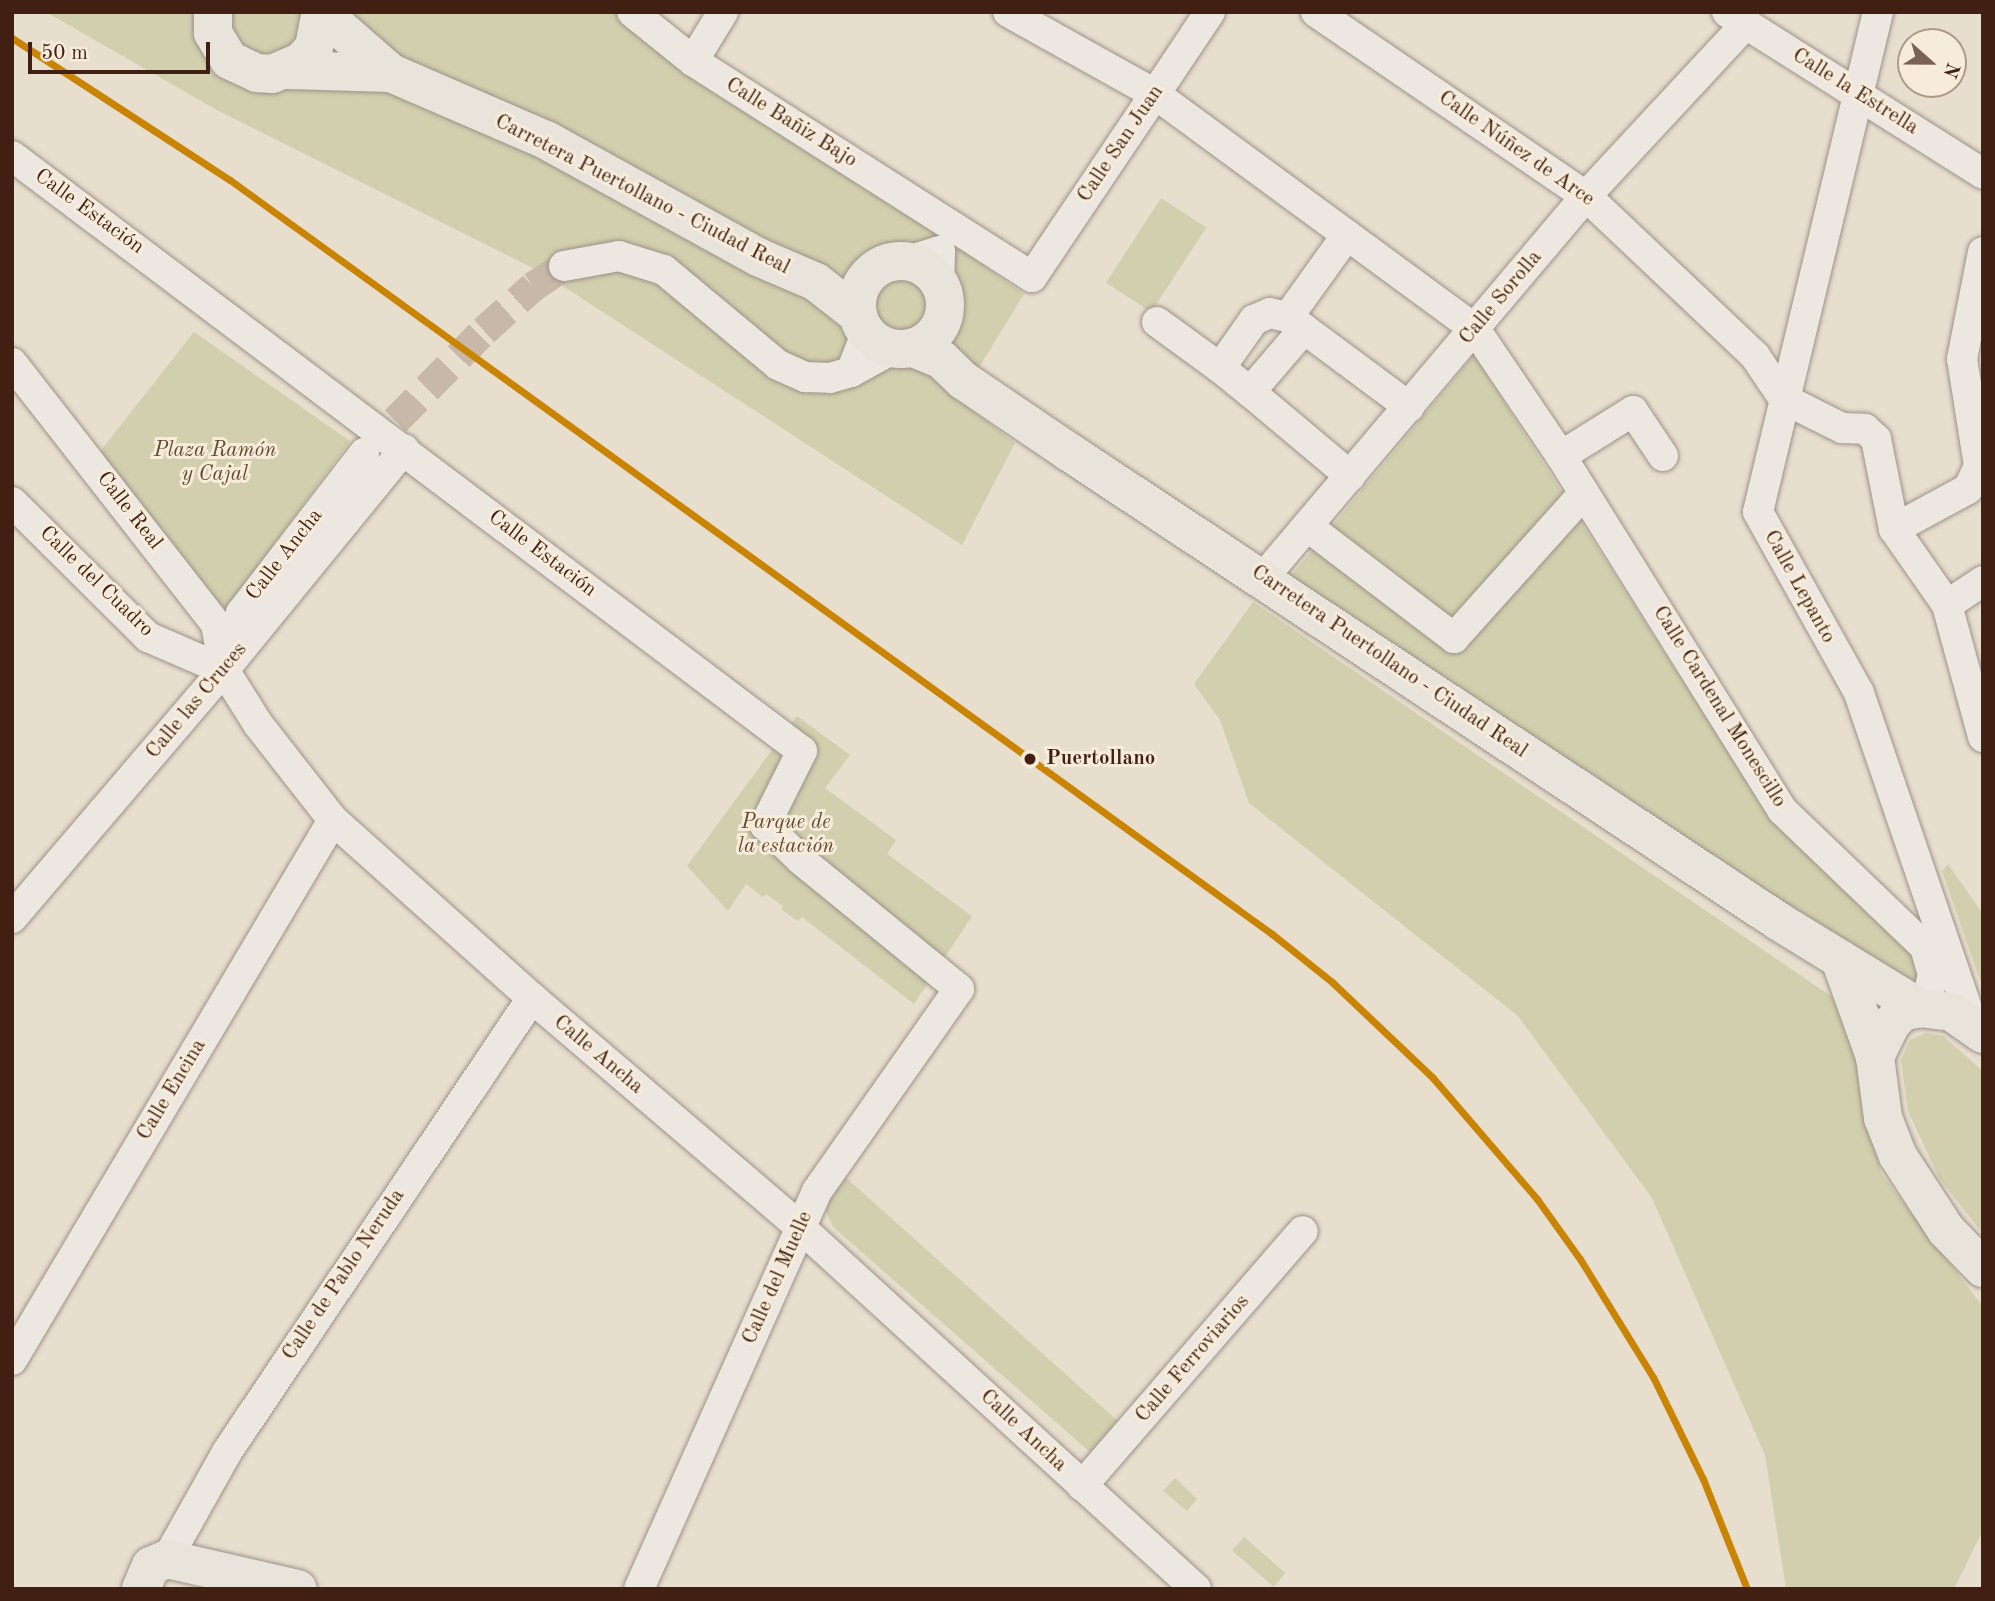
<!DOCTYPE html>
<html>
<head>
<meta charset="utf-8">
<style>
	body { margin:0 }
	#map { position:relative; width:1995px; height:1601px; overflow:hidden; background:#e8dece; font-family:"Old Standard TT",serif }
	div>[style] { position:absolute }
	.green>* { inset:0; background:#d1cfad; transform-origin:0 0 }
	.minor-tunnel>* { height:30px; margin-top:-15px; transform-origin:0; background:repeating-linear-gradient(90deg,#c7b8a8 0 30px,transparent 0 45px) }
	.roads { filter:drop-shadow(0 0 2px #9c9288) drop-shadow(0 0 2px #9c9288) }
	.minor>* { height:30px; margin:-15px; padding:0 15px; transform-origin:15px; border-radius:15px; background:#ece7e0 }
	.major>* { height:38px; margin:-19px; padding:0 19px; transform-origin:19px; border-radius:19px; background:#e9e4db }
	.highway>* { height:38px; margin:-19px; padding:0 19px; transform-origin:19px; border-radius:19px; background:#e9e4db }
	.highway>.ring { margin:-19px; padding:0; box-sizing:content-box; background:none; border:38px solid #e9e4db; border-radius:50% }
	.rail-1>* { height:7px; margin:-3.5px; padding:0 3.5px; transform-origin:3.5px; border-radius:3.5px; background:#ca8404 }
	.dots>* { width:19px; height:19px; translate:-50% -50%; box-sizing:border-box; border:4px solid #f7ecd9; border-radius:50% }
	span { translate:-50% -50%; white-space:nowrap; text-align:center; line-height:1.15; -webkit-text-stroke:6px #f7ecd9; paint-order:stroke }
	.street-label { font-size:21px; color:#411f12 }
	.park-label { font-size:21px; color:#604832; font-style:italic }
	.stop-label { font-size:21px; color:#411f12; font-weight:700 }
	.left { translate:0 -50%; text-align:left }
	.frame { position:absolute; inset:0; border:14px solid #411f12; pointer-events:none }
	.north { position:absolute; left:1897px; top:28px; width:70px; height:70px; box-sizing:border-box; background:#f7ecd9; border:2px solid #ae9a89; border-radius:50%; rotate:111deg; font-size:19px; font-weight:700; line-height:28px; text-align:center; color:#411f12 }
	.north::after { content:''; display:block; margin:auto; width:24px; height:32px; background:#7b6254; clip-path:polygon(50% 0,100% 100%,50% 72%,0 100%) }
	.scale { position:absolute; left:28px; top:42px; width:182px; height:32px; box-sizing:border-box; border:4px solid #411f12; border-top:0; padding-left:9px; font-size:21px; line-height:24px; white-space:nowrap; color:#411f12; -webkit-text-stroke:5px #f7ecd9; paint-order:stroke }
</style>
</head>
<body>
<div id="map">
	<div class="green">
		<i style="clip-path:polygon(46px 12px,625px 12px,1024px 294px,959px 400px,1015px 443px,962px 545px,541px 272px,215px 109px)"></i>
		<i style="left:1161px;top:198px;width:54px;height:101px;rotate:33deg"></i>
		<i style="clip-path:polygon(194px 332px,350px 441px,216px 624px,91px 463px)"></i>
		<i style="clip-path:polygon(1474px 355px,1761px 803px,1913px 954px,1919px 980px,1898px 977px,1289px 578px)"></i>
		<i style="clip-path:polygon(1253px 602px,1847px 1007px,1881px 1173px,1983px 1307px,1983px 1530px,1954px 1589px,1786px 1589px,1765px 1455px,1652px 1198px,1518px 1016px,1249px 803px,1220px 720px,1194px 684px)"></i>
		<i style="clip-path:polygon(797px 716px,850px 755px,825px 788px,896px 840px,887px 854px,972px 916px,914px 1004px,802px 917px,798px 921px,782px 910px,783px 906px,766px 894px,763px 897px,746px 884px,728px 911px,687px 866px)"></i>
		<i style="clip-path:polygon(1948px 864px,1983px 914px,1983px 989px,1942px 871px)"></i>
		<i style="clip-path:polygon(1926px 1033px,1943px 1036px,1983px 1071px,1983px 1234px,1939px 1178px,1908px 1111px,1901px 1060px,1910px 1040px)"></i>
		<i style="clip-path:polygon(833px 1166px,1118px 1421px,1090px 1452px,833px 1227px,817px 1191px)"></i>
		<i style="clip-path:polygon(1175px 1478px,1197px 1499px,1187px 1511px,1163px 1491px)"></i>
		<i style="left:1244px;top:1537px;width:55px;height:18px;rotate:41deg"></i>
	</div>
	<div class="minor-tunnel">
		<i style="left:364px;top:453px;width:171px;rotate:-45.5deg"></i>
		<i style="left:484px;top:331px;width:66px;rotate:-41.9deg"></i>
		<i style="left:533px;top:287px;width:37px;rotate:-34deg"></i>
	</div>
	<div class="roads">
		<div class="minor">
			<i style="left:632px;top:12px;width:78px;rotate:38.8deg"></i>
			<i style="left:693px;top:61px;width:402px;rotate:32.5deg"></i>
			<i style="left:1032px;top:277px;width:319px;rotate:-56.1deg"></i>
			<i style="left:1008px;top:12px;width:168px;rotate:29.2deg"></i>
			<i style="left:1155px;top:94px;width:397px;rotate:36.3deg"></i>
			<i style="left:1475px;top:329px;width:153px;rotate:55.9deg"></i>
			<i style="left:1561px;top:456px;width:417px;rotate:58deg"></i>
			<i style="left:1782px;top:810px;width:198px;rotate:43.8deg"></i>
			<i style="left:1925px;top:947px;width:29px;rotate:74deg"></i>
			<i style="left:1933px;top:975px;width:33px;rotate:104deg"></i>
			<i style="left:1316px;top:12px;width:327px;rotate:34.3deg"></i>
			<i style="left:1586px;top:196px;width:233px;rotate:43.4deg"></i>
			<i style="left:1755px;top:356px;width:52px;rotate:56deg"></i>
			<i style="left:1784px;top:399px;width:65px;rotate:26.6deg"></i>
			<i style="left:1842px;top:428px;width:23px;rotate:2deg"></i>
			<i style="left:1865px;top:429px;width:15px;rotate:42deg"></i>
			<i style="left:1876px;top:439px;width:92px;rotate:78.7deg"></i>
			<i style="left:1894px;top:529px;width:93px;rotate:55.1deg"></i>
			<i style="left:1947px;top:605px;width:137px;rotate:74.7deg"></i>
			<i style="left:1727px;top:12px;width:303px;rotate:32.3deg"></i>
			<i style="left:1878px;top:12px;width:514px;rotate:103.5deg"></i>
			<i style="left:1758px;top:512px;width:207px;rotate:60.8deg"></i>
			<i style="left:1859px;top:693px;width:352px;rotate:71.1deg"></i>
			<i style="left:693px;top:61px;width:57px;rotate:-58.5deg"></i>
			<i style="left:12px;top:156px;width:989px;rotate:36.99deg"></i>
			<i style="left:802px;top:751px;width:83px;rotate:116.6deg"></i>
			<i style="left:765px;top:825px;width:50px;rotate:44.2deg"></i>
			<i style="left:801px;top:860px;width:204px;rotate:39.2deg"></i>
			<i style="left:959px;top:989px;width:247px;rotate:125.1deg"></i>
			<i style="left:817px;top:1191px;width:436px;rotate:114.1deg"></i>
			<i style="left:907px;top:261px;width:34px;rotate:-17deg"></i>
			<i style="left:564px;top:266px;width:56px;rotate:-10.3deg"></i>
			<i style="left:619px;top:256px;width:47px;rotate:17.3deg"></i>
			<i style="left:664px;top:270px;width:148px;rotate:39.8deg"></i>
			<i style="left:778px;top:365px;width:30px;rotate:24deg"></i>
			<i style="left:805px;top:377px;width:25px;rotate:2deg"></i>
			<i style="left:830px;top:378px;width:22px;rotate:-16deg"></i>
			<i style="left:851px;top:372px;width:48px;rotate:-28.7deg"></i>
			<i style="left:939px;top:283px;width:32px;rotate:-88deg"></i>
			<i style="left:1288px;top:317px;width:101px;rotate:-54.3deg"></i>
			<i style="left:1157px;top:322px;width:78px;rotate:36.1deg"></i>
			<i style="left:1304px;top:329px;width:83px;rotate:130.6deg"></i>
			<i style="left:1250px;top:392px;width:38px;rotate:-141deg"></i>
			<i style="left:1220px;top:368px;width:59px;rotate:-54.7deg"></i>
			<i style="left:1254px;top:320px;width:17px;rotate:-24deg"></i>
			<i style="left:1270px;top:313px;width:18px;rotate:13deg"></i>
			<i style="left:1288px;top:317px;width:151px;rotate:36.6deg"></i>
			<i style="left:12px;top:363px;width:331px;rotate:52deg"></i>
			<i style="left:216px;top:624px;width:47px;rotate:80.1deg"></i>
			<i style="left:224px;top:670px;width:64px;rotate:57.8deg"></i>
			<i style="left:258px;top:724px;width:122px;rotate:52deg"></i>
			<i style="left:333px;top:820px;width:267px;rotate:41.8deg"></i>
			<i style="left:532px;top:998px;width:354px;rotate:40.5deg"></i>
			<i style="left:801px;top:1228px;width:535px;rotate:42.42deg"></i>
			<i style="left:851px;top:372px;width:41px;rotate:-68.5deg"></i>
			<i style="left:1250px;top:392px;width:131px;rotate:40deg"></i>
			<i style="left:1561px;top:456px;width:85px;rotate:-32deg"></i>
			<i style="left:1633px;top:411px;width:54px;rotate:56.3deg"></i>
			<i style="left:12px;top:502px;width:192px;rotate:44.8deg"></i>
			<i style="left:148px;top:637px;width:83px;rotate:23.5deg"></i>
			<i style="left:1307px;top:526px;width:185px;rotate:37.3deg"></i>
			<i style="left:1454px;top:638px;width:195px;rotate:-48.1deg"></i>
			<i style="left:1894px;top:529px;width:84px;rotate:-28.4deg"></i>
			<i style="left:1968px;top:489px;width:25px;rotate:-64deg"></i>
			<i style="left:1979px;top:466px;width:108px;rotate:-99deg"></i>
			<i style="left:1962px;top:359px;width:109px;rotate:-78.9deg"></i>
			<i style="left:1263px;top:578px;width:500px;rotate:-49.78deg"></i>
			<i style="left:1586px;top:196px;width:235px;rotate:-47.1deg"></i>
			<i style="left:1947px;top:605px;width:43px;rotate:-33.7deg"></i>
			<i style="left:227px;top:660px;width:49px;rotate:-73.4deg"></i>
			<i style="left:241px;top:613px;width:202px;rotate:-52.4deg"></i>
			<i style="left:12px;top:918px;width:326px;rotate:-49.5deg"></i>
			<i style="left:224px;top:670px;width:285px;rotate:-50.8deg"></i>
			<i style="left:12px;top:1360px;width:628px;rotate:-59.27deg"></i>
			<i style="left:1082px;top:1486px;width:337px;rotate:-49.1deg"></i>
			<i style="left:167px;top:1559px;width:123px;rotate:-60.7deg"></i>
			<i style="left:227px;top:1452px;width:547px;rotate:-56.11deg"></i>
		</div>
		<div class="major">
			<i style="left:141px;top:1589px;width:25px;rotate:-67deg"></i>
			<i style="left:151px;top:1566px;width:17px;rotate:-24deg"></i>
			<i style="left:167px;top:1559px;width:134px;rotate:12.9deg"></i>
		</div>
		<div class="highway">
			<i style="left:213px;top:12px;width:21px;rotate:90deg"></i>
			<i style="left:213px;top:33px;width:31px;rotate:59deg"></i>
			<i style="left:229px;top:60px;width:31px;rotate:25deg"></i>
			<i style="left:257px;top:73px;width:15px;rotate:4deg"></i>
			<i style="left:272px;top:74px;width:33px;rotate:-23deg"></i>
			<i style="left:302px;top:61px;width:18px;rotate:-49deg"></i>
			<i style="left:314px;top:47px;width:36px;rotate:-79deg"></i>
			<i style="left:321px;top:12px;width:93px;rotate:41.1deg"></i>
			<i style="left:391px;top:73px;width:169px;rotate:23.4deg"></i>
			<i style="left:546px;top:140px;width:242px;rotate:28.9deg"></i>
			<i style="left:758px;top:257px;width:63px;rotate:23.3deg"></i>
			<i style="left:816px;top:282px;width:52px;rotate:38deg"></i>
			<i style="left:288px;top:70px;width:103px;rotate:1.7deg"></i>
			<i class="ring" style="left:857px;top:261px;width:50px;height:50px"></i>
			<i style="left:913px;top:348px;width:31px;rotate:22deg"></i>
			<i style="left:942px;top:360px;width:30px;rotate:44deg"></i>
			<i style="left:964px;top:381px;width:127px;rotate:34.1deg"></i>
			<i style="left:1069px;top:452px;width:850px;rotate:33.48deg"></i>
			<i style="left:1778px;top:921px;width:167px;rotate:31.5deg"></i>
			<i style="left:1840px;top:959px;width:104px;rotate:70.3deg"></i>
			<i style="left:1983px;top:1034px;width:38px;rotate:-145deg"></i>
			<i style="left:1952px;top:1012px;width:32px;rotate:-173deg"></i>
			<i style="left:1920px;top:1008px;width:18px;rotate:167deg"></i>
			<i style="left:1902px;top:1012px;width:16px;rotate:133deg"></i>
			<i style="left:1891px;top:1024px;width:37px;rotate:116deg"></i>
			<i style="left:1875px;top:1057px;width:62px;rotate:82.5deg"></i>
			<i style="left:1883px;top:1118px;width:41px;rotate:68.5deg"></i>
			<i style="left:1898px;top:1156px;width:88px;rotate:57deg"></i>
			<i style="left:1946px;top:1230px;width:53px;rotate:45.8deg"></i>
		</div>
	</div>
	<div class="rail-1">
		<i style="left:12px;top:38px;width:260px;rotate:33.1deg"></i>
		<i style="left:230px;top:180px;width:1286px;rotate:35.89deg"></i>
		<i style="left:1272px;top:934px;width:77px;rotate:38.7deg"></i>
		<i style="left:1332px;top:982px;width:139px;rotate:43.5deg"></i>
		<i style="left:1433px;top:1078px;width:160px;rotate:49.3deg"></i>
		<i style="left:1537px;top:1199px;width:74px;rotate:54.4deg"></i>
		<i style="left:1580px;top:1259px;width:139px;rotate:58.3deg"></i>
		<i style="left:1653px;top:1377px;width:114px;rotate:63.9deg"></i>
		<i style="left:1703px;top:1479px;width:118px;rotate:68.2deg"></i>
	</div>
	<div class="dots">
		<i style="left:1030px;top:759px;background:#411f12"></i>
	</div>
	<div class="street-label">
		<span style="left:1855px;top:92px;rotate:32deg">Calle la Estrella</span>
		<span style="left:791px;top:123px;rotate:32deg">Calle Bañiz Bajo</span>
		<span style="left:1121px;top:144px;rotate:-56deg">Calle San Juan</span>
		<span style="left:1516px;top:149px;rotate:35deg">Calle Núñez de Arce</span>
		<span style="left:642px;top:195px;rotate:27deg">Carretera Puertollano - Ciudad Real</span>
		<span style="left:89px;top:212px;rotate:36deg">Calle Estación</span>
		<span style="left:1501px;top:298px;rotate:-50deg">Calle Sorolla</span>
		<span style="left:129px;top:511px;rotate:52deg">Calle Real</span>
		<span style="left:542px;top:554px;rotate:37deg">Calle Estación</span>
		<span style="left:285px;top:555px;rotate:-52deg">Calle Ancha</span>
		<span style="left:96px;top:582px;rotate:44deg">Calle del Cuadro</span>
		<span style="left:1799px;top:587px;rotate:61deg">Calle Lepanto</span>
		<span style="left:1389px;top:662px;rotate:34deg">Carretera Puertollano - Ciudad Real</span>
		<span style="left:197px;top:701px;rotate:-50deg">Calle las Cruces</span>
		<span style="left:1719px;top:707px;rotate:58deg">Calle Cardenal Monescillo</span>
		<span style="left:598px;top:1055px;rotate:40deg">Calle Ancha</span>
		<span style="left:172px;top:1090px;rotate:-59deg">Calle Encina</span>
		<span style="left:344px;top:1275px;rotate:-56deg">Calle de Pablo Neruda</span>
		<span style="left:778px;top:1278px;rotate:-66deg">Calle del Muelle</span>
		<span style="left:1193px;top:1359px;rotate:-49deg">Calle Ferroviarios</span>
		<span style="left:1023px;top:1431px;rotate:43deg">Calle Ancha</span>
	</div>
	<div class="park-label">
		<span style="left:215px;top:463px">Plaza Ramón<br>y Cajal</span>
		<span style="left:786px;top:835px">Parque de<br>la estación</span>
	</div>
	<div class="stop-label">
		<span class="left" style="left:1046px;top:759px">Puertollano</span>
	</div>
	<div class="frame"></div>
	<div class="north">N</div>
	<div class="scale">50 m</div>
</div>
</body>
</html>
